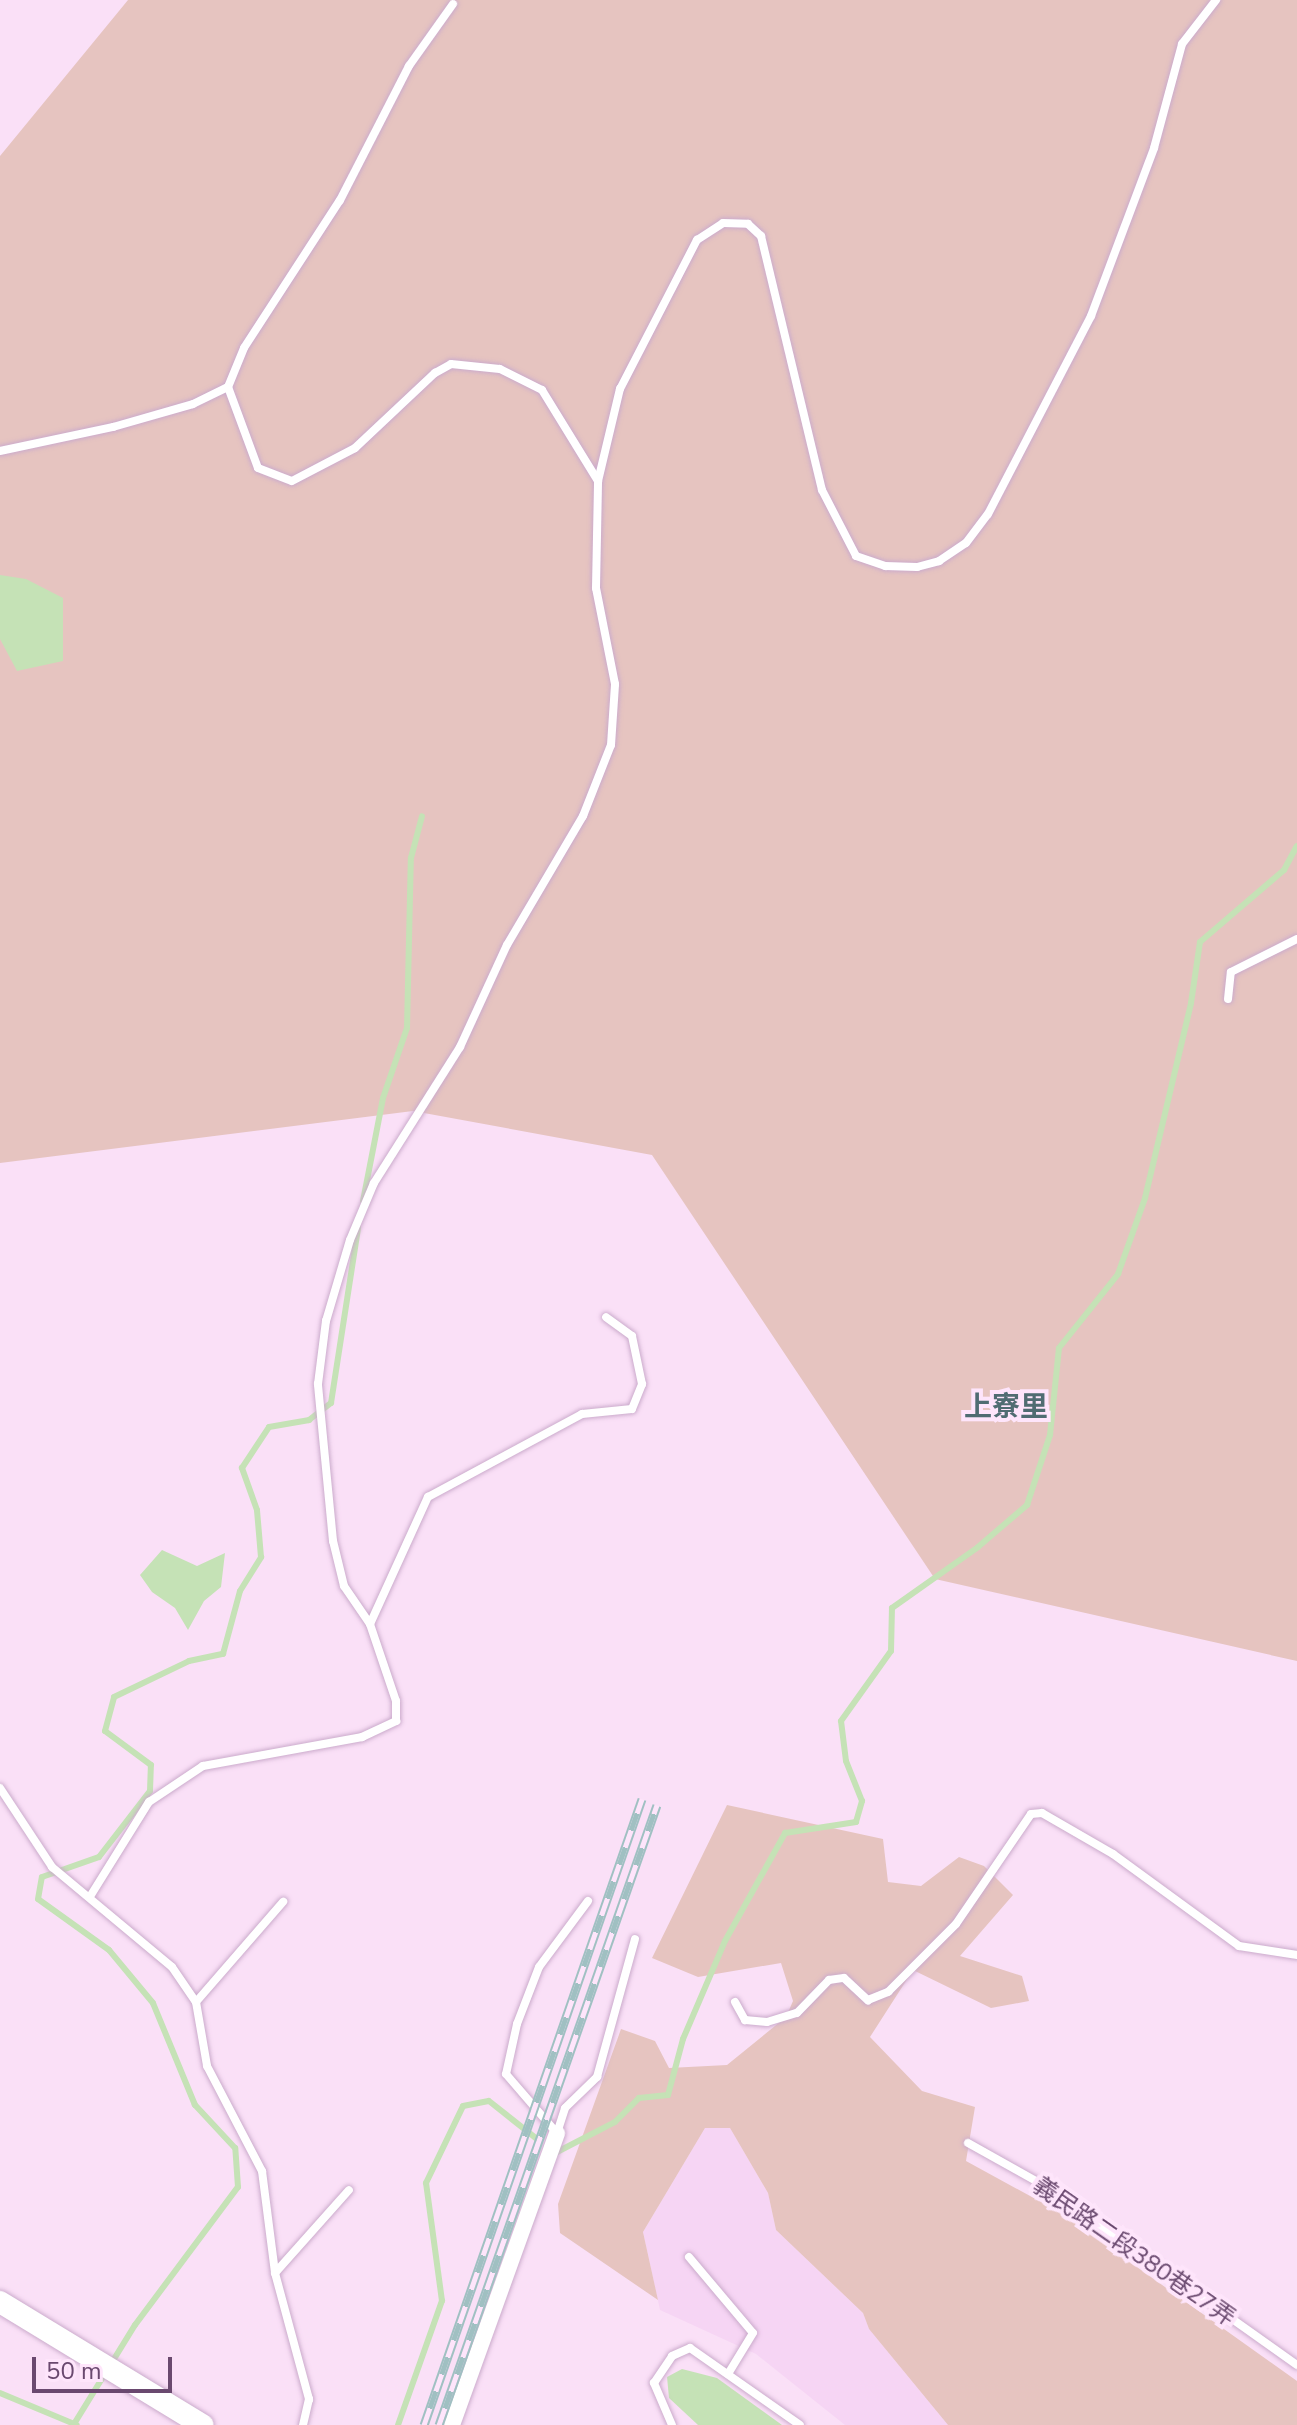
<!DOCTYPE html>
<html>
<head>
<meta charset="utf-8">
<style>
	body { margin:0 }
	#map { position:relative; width:1297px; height:2425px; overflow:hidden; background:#fae0f7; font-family:"Nunito Sans","Noto Sans TC",sans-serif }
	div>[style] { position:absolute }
	.residential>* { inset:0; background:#f6d5f4 }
	.green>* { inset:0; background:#e6c4c0 }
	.water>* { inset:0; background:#c5e2b6 }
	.stream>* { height:6px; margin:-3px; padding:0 3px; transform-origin:3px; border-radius:3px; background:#c5e2b6 }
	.roads { filter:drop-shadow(0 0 2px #cbabcc) drop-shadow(0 0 2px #cbabcc) }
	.lane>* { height:8px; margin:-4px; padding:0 4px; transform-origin:4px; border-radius:4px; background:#fff }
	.street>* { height:16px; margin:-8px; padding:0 8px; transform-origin:8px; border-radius:8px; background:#fff }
	.secondary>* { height:22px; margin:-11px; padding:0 11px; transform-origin:11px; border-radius:11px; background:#fff }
	.rail>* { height:9px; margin-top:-4.5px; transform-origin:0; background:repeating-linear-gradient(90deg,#fee5fb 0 18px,#a0c0c2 0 36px); box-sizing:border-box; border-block:2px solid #a0c0c2 }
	span { translate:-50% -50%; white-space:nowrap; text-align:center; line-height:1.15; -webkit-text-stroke:8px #fee5fb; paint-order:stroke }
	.street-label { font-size:24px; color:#6a496f }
	.quarter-label { font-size:28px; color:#506c72; font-weight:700 }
	.scale { position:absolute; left:32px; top:2357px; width:140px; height:36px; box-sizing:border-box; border:4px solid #6a496f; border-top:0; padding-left:10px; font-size:24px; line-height:28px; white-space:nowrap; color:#6a496f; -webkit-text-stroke:6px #fee5fb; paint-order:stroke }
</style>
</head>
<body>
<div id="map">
	<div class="residential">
		<i style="clip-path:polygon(705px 2128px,730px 2128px,768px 2193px,776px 2230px,863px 2313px,869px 2329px,948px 2425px,845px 2425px,756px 2354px,660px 2310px,643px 2232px)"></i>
	</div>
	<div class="green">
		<i style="clip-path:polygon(128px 0,1297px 0,1297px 1661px,935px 1579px,652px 1155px,413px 1111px,0 1163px,0 156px)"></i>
		<i style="clip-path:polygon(727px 1805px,883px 1839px,888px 1882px,921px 1886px,959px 1857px,984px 1866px,1013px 1895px,960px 1956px,1022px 1976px,1029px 2001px,991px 2008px,913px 1970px,870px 2037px,922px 2091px,975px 2107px,966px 2161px,1061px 2213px,1297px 2381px,1297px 2425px,948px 2425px,869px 2329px,863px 2313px,776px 2230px,768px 2193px,730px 2128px,705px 2128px,643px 2232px,658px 2300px,560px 2233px,558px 2204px,621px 2029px,655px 2041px,669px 2068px,727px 2065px,786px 2017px,793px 2001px,781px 1963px,698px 1977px,652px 1958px)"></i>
	</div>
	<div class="water">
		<i style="clip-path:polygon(0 575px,26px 579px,63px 598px,63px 661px,17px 671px,0 639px)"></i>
		<i style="clip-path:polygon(162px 1550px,197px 1566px,225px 1553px,221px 1587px,204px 1601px,188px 1630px,175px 1608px,152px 1592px,140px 1575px)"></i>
		<i style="clip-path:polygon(682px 2369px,717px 2378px,782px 2425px,698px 2425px,669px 2398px,667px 2377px)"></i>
	</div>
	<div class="stream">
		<i style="left:363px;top:1201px;width:105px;rotate:-79deg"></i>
		<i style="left:383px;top:1098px;width:74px;rotate:-71.1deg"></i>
		<i style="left:407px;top:1028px;width:170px;rotate:-88.7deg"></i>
		<i style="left:411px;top:858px;width:43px;rotate:-75.3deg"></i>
		<i style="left:557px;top:2152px;width:65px;rotate:-27.3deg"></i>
		<i style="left:615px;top:2122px;width:34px;rotate:-45deg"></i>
		<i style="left:639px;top:2098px;width:29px;rotate:-6deg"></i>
		<i style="left:668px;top:2095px;width:58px;rotate:-75deg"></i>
		<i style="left:683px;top:2039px;width:107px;rotate:-66.8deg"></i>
		<i style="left:725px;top:1941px;width:124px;rotate:-60.9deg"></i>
		<i style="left:785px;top:1833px;width:72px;rotate:-8.8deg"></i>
		<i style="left:856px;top:1822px;width:22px;rotate:-74deg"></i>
		<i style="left:862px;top:1801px;width:43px;rotate:-111.8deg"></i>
		<i style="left:846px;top:1761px;width:40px;rotate:-97.1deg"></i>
		<i style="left:841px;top:1721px;width:86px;rotate:-54.5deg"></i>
		<i style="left:891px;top:1651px;width:43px;rotate:-88.7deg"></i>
		<i style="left:892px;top:1608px;width:105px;rotate:-35.3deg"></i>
		<i style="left:978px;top:1547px;width:65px;rotate:-40.6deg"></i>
		<i style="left:1027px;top:1505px;width:74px;rotate:-71.8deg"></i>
		<i style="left:1050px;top:1435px;width:87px;rotate:-84.1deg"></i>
		<i style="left:1059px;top:1348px;width:95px;rotate:-51.4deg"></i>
		<i style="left:1118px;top:1274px;width:81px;rotate:-70.4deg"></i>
		<i style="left:1145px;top:1198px;width:200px;rotate:-76.7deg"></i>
		<i style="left:1191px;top:1003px;width:62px;rotate:-81.6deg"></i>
		<i style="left:1200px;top:942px;width:111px;rotate:-40.6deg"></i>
		<i style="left:1284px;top:870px;width:27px;rotate:-62deg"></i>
		<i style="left:0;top:2393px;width:83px;rotate:22.6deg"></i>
		<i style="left:74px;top:2424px;width:116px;rotate:-58.4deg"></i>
		<i style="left:135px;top:2325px;width:172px;rotate:-53.3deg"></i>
		<i style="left:238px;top:2187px;width:39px;rotate:-94deg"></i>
		<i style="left:235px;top:2148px;width:59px;rotate:-132.9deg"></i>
		<i style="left:195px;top:2105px;width:110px;rotate:-112.4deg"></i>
		<i style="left:153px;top:2003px;width:69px;rotate:-129.7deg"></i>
		<i style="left:109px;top:1950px;width:87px;rotate:-144.3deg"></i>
		<i style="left:38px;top:1899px;width:22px;rotate:-80deg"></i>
		<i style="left:42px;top:1877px;width:60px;rotate:-19.3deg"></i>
		<i style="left:99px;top:1857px;width:83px;rotate:-52.3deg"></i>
		<i style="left:150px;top:1791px;width:26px;rotate:-88deg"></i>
		<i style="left:151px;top:1765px;width:57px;rotate:-143.5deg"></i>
		<i style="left:105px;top:1731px;width:35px;rotate:-75deg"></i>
		<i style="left:114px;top:1697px;width:83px;rotate:-25.6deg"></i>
		<i style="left:189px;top:1661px;width:35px;rotate:-12deg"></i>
		<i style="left:223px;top:1654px;width:65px;rotate:-74.9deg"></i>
		<i style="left:240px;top:1591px;width:40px;rotate:-58deg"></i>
		<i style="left:261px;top:1557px;width:47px;rotate:-94.9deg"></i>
		<i style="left:257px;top:1510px;width:45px;rotate:-109.7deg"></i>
		<i style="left:242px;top:1468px;width:49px;rotate:-56.6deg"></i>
		<i style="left:269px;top:1427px;width:41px;rotate:-9.9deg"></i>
		<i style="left:309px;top:1420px;width:28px;rotate:-38deg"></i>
		<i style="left:331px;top:1403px;width:177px;rotate:-81.2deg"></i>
		<i style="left:398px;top:2425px;width:132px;rotate:-70.5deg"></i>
		<i style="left:442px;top:2301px;width:119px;rotate:-97.7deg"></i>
		<i style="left:426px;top:2183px;width:85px;rotate:-64.3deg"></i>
		<i style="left:463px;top:2106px;width:26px;rotate:-11deg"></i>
		<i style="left:489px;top:2101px;width:61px;rotate:38.4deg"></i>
	</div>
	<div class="roads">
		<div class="lane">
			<i style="left:453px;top:4px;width:76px;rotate:125.4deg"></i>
			<i style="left:409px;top:66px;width:151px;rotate:117.2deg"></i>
			<i style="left:340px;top:200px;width:176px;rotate:123deg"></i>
			<i style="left:244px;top:348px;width:42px;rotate:112.3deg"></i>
			<i style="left:228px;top:387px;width:86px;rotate:69.7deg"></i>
			<i style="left:258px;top:468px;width:36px;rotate:21deg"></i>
			<i style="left:292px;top:481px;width:71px;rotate:-27.6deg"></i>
			<i style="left:355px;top:448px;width:110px;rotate:-43.2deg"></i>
			<i style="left:435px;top:373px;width:18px;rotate:-29deg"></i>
			<i style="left:451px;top:364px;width:49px;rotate:5.8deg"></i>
			<i style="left:500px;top:369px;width:47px;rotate:26.6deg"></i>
			<i style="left:542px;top:390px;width:107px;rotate:58.4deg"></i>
			<i style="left:0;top:451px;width:116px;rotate:-12deg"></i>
			<i style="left:113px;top:427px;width:83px;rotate:-16deg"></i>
			<i style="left:193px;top:404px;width:39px;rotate:-26deg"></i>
			<i style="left:1228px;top:999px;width:27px;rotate:-84deg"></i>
			<i style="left:1231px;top:972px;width:74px;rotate:-26.6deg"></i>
			<i style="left:370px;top:1624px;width:46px;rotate:-124.4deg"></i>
			<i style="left:344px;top:1586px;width:46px;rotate:-103.7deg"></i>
			<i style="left:333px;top:1541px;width:158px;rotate:-95.5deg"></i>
			<i style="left:318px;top:1384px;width:64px;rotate:-82.8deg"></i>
			<i style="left:326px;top:1321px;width:84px;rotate:-73.5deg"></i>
			<i style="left:350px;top:1240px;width:62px;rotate:-67.2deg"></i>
			<i style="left:374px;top:1183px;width:161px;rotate:-57.7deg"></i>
			<i style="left:460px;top:1047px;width:112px;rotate:-65.3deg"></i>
			<i style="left:507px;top:945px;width:150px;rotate:-59.5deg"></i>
			<i style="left:583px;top:816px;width:76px;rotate:-68.5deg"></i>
			<i style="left:611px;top:745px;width:61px;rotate:-86.2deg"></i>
			<i style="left:615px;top:684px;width:98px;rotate:-101.2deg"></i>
			<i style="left:596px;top:588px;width:107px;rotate:-88.9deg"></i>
			<i style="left:598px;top:481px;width:95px;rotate:-76.6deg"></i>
			<i style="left:620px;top:389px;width:168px;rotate:-62.7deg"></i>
			<i style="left:697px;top:240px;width:31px;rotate:-33deg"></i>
			<i style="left:723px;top:223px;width:25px;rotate:2deg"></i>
			<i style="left:748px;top:224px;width:18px;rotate:43deg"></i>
			<i style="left:761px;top:236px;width:261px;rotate:76.5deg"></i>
			<i style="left:822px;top:490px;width:74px;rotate:62.7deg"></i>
			<i style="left:856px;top:556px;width:31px;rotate:19deg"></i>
			<i style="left:885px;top:566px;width:32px;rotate:2deg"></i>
			<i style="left:917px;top:567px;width:23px;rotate:-15deg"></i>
			<i style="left:939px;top:561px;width:32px;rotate:-34deg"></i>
			<i style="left:966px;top:543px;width:36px;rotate:-53deg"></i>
			<i style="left:988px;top:514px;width:223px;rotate:-62.5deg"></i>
			<i style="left:1091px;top:316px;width:179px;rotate:-69.4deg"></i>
			<i style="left:1154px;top:148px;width:108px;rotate:-74.9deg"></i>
			<i style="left:1182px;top:44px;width:56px;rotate:-52.3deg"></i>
			<i style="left:0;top:1788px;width:95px;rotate:56.6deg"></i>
			<i style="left:52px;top:1867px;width:156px;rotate:39.8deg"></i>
			<i style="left:172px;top:1967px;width:42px;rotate:55.6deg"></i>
			<i style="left:196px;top:2002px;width:65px;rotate:80.2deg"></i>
			<i style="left:207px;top:2066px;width:119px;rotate:62.4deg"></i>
			<i style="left:262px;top:2171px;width:103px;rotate:82.7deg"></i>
			<i style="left:275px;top:2273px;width:131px;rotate:74.9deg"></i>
			<i style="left:309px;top:2399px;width:27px;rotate:103deg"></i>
			<i style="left:91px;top:1895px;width:110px;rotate:-58.1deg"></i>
			<i style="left:149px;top:1802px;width:65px;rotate:-33.7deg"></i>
			<i style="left:203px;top:1766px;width:162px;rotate:-10.3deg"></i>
			<i style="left:362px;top:1737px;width:38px;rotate:-25deg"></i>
			<i style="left:396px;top:1721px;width:20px;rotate:-90deg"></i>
			<i style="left:396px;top:1701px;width:81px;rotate:-108.7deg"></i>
			<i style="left:370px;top:1624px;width:140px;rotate:-65.5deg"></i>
			<i style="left:428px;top:1497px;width:175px;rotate:-28.3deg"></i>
			<i style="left:582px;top:1414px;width:50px;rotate:-5.7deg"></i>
			<i style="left:632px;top:1409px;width:27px;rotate:-68deg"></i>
			<i style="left:642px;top:1384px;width:49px;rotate:-101.8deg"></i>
			<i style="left:632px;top:1336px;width:32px;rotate:-144deg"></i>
			<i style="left:588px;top:1901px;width:82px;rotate:126.6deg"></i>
			<i style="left:539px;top:1967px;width:61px;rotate:111.1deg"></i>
			<i style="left:517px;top:2024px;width:51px;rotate:102.4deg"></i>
			<i style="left:506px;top:2074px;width:78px;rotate:49.2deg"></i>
			<i style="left:557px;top:2133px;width:26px;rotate:-72deg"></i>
			<i style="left:565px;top:2108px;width:45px;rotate:-44.1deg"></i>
			<i style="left:597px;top:2077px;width:143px;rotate:-74.6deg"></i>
			<i style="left:196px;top:2002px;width:133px;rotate:-49deg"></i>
			<i style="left:735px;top:2002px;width:21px;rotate:61deg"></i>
			<i style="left:745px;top:2020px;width:22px;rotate:5deg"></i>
			<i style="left:767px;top:2022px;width:31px;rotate:-17deg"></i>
			<i style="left:797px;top:2013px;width:46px;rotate:-45.9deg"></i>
			<i style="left:829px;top:1980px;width:15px;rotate:-8deg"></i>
			<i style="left:844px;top:1978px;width:33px;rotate:43deg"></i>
			<i style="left:868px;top:2000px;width:22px;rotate:-22deg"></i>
			<i style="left:888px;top:1992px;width:96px;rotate:-45deg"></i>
			<i style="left:956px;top:1924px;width:133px;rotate:-55.7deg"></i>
			<i style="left:1031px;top:1814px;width:11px;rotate:-5deg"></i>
			<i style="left:1042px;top:1813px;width:82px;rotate:30deg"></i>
			<i style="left:1113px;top:1854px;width:156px;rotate:36.1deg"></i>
			<i style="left:1239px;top:1946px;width:59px;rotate:8.8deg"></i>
			<i style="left:968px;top:2143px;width:88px;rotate:29.2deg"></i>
			<i style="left:1045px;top:2186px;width:309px;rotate:35.4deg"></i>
			<i style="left:689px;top:2257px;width:99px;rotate:49.9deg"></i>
			<i style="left:753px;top:2333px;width:48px;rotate:121.4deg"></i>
			<i style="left:275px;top:2273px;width:111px;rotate:-48.3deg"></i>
			<i style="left:672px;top:2425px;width:46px;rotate:-113.2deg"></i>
			<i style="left:654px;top:2383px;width:32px;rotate:-56deg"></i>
			<i style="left:672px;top:2356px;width:20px;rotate:-24deg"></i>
			<i style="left:690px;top:2348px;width:134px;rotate:35deg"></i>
		</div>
		<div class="street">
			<i style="left:452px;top:2425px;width:310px;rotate:-70.2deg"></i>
		</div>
		<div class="secondary">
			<i style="left:0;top:2302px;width:237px;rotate:31.3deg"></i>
		</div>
	</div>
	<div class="rail">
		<i style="left:424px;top:2425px;width:663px;rotate:-70.8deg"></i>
		<i style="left:439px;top:2425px;width:657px;rotate:-70.63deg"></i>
	</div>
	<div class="street-label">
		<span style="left:1134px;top:2252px;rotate:35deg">義民路二段380巷27弄</span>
	</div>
	<div class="quarter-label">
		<span style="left:1006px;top:1407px">上寮里</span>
	</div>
	<div class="scale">50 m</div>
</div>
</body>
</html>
